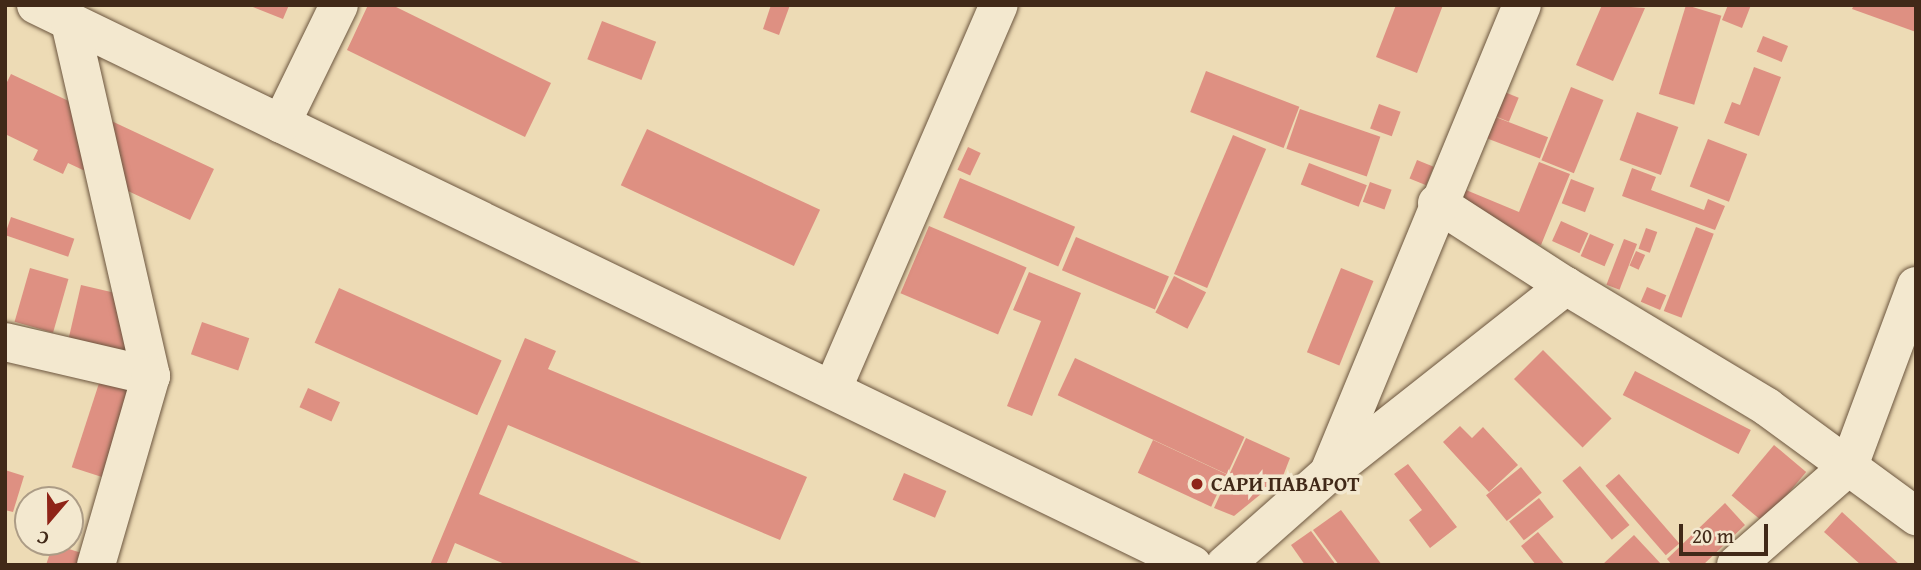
<!DOCTYPE html>
<html>
<head>
<meta charset="utf-8">
<style>
	body { margin:0 }
	#map { position:relative; width:1921px; height:570px; overflow:hidden; background:#eddbb5; font-family:"Gentium Book Plus",serif }
	div>[style] { position:absolute }
	.building>* { inset:0; background:#de9082; transform-origin:0 0 }
	.roads { filter:drop-shadow(0 0 2px #6c563f) drop-shadow(0 0 2px #6c563f) }
	.minor>* { height:38px; margin:-19px; padding:0 19px; transform-origin:19px; border-radius:19px; background:#f3e8cf }
	.dots>* { width:19px; height:19px; translate:-50% -50%; box-sizing:border-box; border:4px solid #f3e8cf; border-radius:50% }
	span { translate:-50% -50%; white-space:nowrap; text-align:center; line-height:1.15; -webkit-text-stroke:7px #f3e8cf; paint-order:stroke }
	.poi-label { font-size:21px; color:#412918; font-weight:700 }
	.left { translate:0 -50%; text-align:left }
	.frame { position:absolute; inset:0; border:7px solid #412918; pointer-events:none }
	.north { position:absolute; left:14px; top:486px; width:70px; height:70px; box-sizing:border-box; background:#f3e8cf; border:2px solid #ac9c86; border-radius:50%; rotate:200deg; font-size:19px; font-weight:700; line-height:28px; text-align:center; color:#412918 }
	.north::after { content:''; display:block; margin:auto; width:24px; height:32px; background:#8f2418; clip-path:polygon(50% 0,100% 100%,50% 72%,0 100%) }
	.scale { position:absolute; left:1679px; top:524px; width:89px; height:32px; box-sizing:border-box; border:4px solid #412918; border-top:0; padding-left:9px; font-size:21px; line-height:24px; white-space:nowrap; color:#412918; -webkit-text-stroke:5px #f3e8cf; paint-order:stroke }
</style>
</head>
<body>
<div id="map">
	<div class="building">
		<i style="clip-path:polygon(248px 5px,289px 5px,283px 19px)"></i>
		<i style="clip-path:polygon(368px 5px,392px 5px,551px 83px,525px 137px,347px 50px)"></i>
		<i style="clip-path:polygon(771px 5px,790px 5px,779px 35px,763px 29px)"></i>
		<i style="clip-path:polygon(1396px 5px,1443px 5px,1417px 73px,1376px 57px)"></i>
		<i style="clip-path:polygon(1602px 5px,1645px 8px,1613px 81px,1576px 65px)"></i>
		<i style="left:1686px;top:5px;width:37px;height:93px;rotate:17deg"></i>
		<i style="clip-path:polygon(1728px 5px,1751px 5px,1742px 28px,1722px 20px)"></i>
		<i style="clip-path:polygon(1854px 5px,1916px 5px,1916px 32px,1852px 9px)"></i>
		<i style="left:602px;top:21px;width:58px;height:41px;rotate:21deg"></i>
		<i style="left:1763px;top:36px;width:27px;height:17px;rotate:22deg"></i>
		<i style="clip-path:polygon(1754px 67px,1781px 77px,1759px 136px,1724px 123px,1732px 102px,1740px 105px)"></i>
		<i style="left:1206px;top:71px;width:100px;height:44px;rotate:21deg"></i>
		<i style="clip-path:polygon(11px 74px,214px 169px,190px 220px,68px 163px,63px 174px,33px 160px,38px 150px,5px 134px,5px 86px)"></i>
		<i style="left:1571px;top:87px;width:35px;height:79px;rotate:22deg"></i>
		<i style="left:1502px;top:91px;width:18px;height:26px;rotate:22deg"></i>
		<i style="left:1379px;top:104px;width:23px;height:26px;rotate:20deg"></i>
		<i style="left:1300px;top:109px;width:85px;height:42px;rotate:19deg"></i>
		<i style="left:1637px;top:112px;width:44px;height:51px;rotate:20deg"></i>
		<i style="left:1493px;top:116px;width:59px;height:23px;rotate:21deg"></i>
		<i style="left:647px;top:129px;width:191px;height:62px;rotate:25deg"></i>
		<i style="left:1233px;top:135px;width:36px;height:151px;rotate:23deg"></i>
		<i style="left:1708px;top:139px;width:42px;height:51px;rotate:21deg"></i>
		<i style="left:968px;top:147px;width:14px;height:25px;rotate:25deg"></i>
		<i style="left:1417px;top:160px;width:18px;height:20px;rotate:22deg"></i>
		<i style="clip-path:polygon(1539px 162px,1570px 174px,1541px 245px,1457px 211px,1466px 190px,1519px 212px)"></i>
		<i style="left:1309px;top:163px;width:62px;height:23px;rotate:21deg"></i>
		<i style="clip-path:polygon(1632px 168px,1656px 177px,1651px 190px,1704px 210px,1708px 199px,1725px 206px,1715px 230px,1622px 196px)"></i>
		<i style="left:960px;top:178px;width:125px;height:43px;rotate:23deg"></i>
		<i style="left:1571px;top:179px;width:25px;height:26px;rotate:21deg"></i>
		<i style="left:1370px;top:182px;width:23px;height:21px;rotate:20deg"></i>
		<i style="left:11px;top:217px;width:67px;height:19px;rotate:19deg"></i>
		<i style="left:1561px;top:221px;width:30px;height:22px;rotate:24deg"></i>
		<i style="left:929px;top:226px;width:106px;height:73px;rotate:23deg"></i>
		<i style="left:1696px;top:227px;width:19px;height:90px;rotate:21deg"></i>
		<i style="left:1646px;top:228px;width:12px;height:22px;rotate:20deg"></i>
		<i style="left:1590px;top:234px;width:26px;height:24px;rotate:23deg"></i>
		<i style="left:1076px;top:237px;width:101px;height:36px;rotate:23deg"></i>
		<i style="left:1624px;top:239px;width:14px;height:49px;rotate:21deg"></i>
		<i style="left:1636px;top:251px;width:10px;height:16px;rotate:24deg"></i>
		<i style="left:30px;top:268px;width:40px;height:56px;rotate:16deg"></i>
		<i style="left:1341px;top:268px;width:35px;height:91px;rotate:22deg"></i>
		<i style="clip-path:polygon(1029px 272px,1081px 293px,1032px 416px,1007px 406px,1041px 321px,1013px 310px)"></i>
		<i style="left:1174px;top:276px;width:36px;height:41px;rotate:27deg"></i>
		<i style="left:81px;top:285px;width:73px;height:55px;rotate:13deg"></i>
		<i style="left:1647px;top:287px;width:21px;height:16px;rotate:23deg"></i>
		<i style="left:339px;top:288px;width:178px;height:60px;rotate:24deg"></i>
		<i style="left:202px;top:322px;width:50px;height:34px;rotate:19deg"></i>
		<i style="clip-path:polygon(525px 338px,556px 351px,548px 369px,807px 477px,780px 540px,508px 425px,479px 494px,646px 565px,507px 565px,455px 543px,446px 565px,430px 565px)"></i>
		<i style="left:1543px;top:350px;width:97px;height:41px;rotate:45deg"></i>
		<i style="left:1075px;top:358px;width:187px;height:41px;rotate:25deg"></i>
		<i style="left:1635px;top:371px;width:130px;height:27px;rotate:27deg"></i>
		<i style="left:102px;top:374px;width:40px;height:98px;rotate:18deg"></i>
		<i style="left:308px;top:388px;width:35px;height:21px;rotate:24deg"></i>
		<i style="clip-path:polygon(1460px 426px,1472px 438px,1483px 427px,1518px 465px,1489px 492px,1443px 442px)"></i>
		<i style="clip-path:polygon(1246px 438px,1290px 458px,1283px 476px,1234px 516px,1214px 508px)"></i>
		<i style="left:1153px;top:440px;width:81px;height:36px;rotate:25deg"></i>
		<i style="left:1774px;top:445px;width:42px;height:66px;rotate:40deg"></i>
		<i style="clip-path:polygon(1408px 464px,1457px 527px,1430px 548px,1409px 520px,1422px 510px,1394px 474px)"></i>
		<i style="left:1580px;top:466px;width:77px;height:23px;rotate:50deg"></i>
		<i style="left:1521px;top:467px;width:33px;height:45px;rotate:51deg"></i>
		<i style="clip-path:polygon(5px 470px,24px 476px,13px 512px,5px 510px)"></i>
		<i style="left:904px;top:473px;width:46px;height:29px;rotate:23deg"></i>
		<i style="left:1619px;top:474px;width:92px;height:18px;rotate:49deg"></i>
		<i style="left:1539px;top:498px;width:24px;height:38px;rotate:52deg"></i>
		<i style="clip-path:polygon(1725px 503px,1745px 525px,1703px 565px,1672px 565px,1667px 559px)"></i>
		<i style="clip-path:polygon(1341px 510px,1382px 565px,1339px 565px,1313px 530px)"></i>
		<i style="clip-path:polygon(1842px 512px,1900px 565px,1861px 565px,1824px 532px)"></i>
		<i style="clip-path:polygon(1311px 531px,1336px 565px,1305px 565px,1291px 545px)"></i>
		<i style="clip-path:polygon(1538px 532px,1565px 565px,1536px 565px,1521px 546px)"></i>
		<i style="clip-path:polygon(1634px 535px,1662px 565px,1602px 565px)"></i>
		<i style="clip-path:polygon(53px 544px,88px 555px,85px 565px,46px 565px)"></i>
	</div>
	<div class="roads">
		<div class="minor">
			<i style="left:36px;top:5px;width:1285px;rotate:25.83deg"></i>
			<i style="left:281px;top:124px;width:132px;rotate:-64deg"></i>
			<i style="left:1437px;top:203px;width:153px;rotate:32.8deg"></i>
			<i style="left:5px;top:342px;width:150px;rotate:13.1deg"></i>
			<i style="left:151px;top:376px;width:363px;rotate:-102.9deg"></i>
			<i style="left:833px;top:388px;width:417px;rotate:-66.6deg"></i>
			<i style="left:1329px;top:472px;width:505px;rotate:-67.55deg"></i>
			<i style="left:96px;top:565px;width:197px;rotate:-73.8deg"></i>
			<i style="left:1225px;top:565px;width:139px;rotate:-41.5deg"></i>
			<i style="left:1329px;top:473px;width:302px;rotate:-38.3deg"></i>
			<i style="left:1566px;top:286px;width:235px;rotate:31deg"></i>
			<i style="left:1767px;top:407px;width:185px;rotate:36.2deg"></i>
			<i style="left:1736px;top:565px;width:150px;rotate:-41.2deg"></i>
			<i style="left:1849px;top:466px;width:192px;rotate:-69.6deg"></i>
		</div>
	</div>
	<div class="dots">
		<i style="left:1197px;top:484px;background:#8f2418"></i>
	</div>
	<div class="poi-label">
		<span class="left" style="left:1211px;top:484px">САРИ ПАВАРОТ</span>
	</div>
	<div class="frame"></div>
	<div class="north">С</div>
	<div class="scale">20 m</div>
</div>
</body>
</html>
